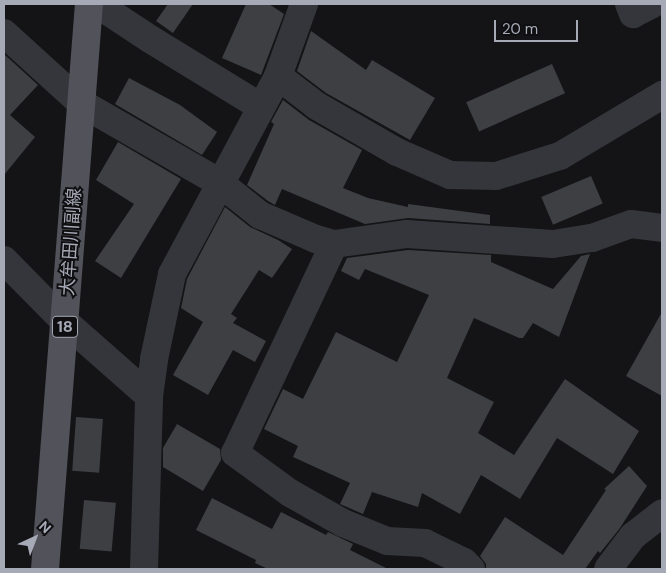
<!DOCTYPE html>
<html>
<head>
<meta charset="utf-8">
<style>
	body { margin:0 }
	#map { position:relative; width:666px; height:573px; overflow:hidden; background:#141416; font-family:"DM Sans","Noto Sans JP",sans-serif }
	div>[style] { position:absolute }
	.building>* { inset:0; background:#3e3f43; transform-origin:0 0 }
	.minor>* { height:28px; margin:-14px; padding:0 14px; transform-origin:14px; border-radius:14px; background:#35363b }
	.primary>* { height:28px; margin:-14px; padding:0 14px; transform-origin:14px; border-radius:14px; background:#51525a }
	span { translate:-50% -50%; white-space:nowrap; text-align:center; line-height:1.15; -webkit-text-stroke:4px #0f0f11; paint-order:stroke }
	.shield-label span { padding:1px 4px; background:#0f0f11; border:1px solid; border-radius:4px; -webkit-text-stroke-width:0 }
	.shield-label { font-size:16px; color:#a6aab6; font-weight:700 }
	.street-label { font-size:18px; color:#a6aab6 }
	.frame { position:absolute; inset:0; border:5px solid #a6aab6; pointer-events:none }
	.north { position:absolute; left:10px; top:513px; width:50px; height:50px; -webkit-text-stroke:4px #0f0f11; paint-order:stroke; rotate:43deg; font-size:14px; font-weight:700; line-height:20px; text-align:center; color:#a6aab6 }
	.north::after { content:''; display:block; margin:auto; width:18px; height:22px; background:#a6aab6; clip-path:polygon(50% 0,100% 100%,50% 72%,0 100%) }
	.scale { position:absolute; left:494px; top:20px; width:84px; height:22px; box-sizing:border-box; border:2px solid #a6aab6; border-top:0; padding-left:6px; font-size:15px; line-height:18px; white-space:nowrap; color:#a6aab6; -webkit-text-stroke:4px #0f0f11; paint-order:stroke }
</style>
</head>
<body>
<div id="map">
	<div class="building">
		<i style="clip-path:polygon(168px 4px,193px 4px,173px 33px,156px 21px)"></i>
		<i style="clip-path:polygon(246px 4px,269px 4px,284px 14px,261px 75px,222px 58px)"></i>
		<i style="clip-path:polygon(311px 31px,366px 70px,372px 60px,435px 98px,410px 140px,326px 93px,297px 71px)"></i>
		<i style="clip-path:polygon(4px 54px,38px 85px,10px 115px,35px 137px,4px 175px)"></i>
		<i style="left:552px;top:64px;width:32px;height:94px;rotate:66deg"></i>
		<i style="clip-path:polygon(129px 78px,180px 105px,217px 132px,202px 155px,115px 104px)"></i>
		<i style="clip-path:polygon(283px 100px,309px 120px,362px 150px,343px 188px,368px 198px,408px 207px,408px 204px,490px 215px,490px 224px,408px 218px,365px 224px,282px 189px,275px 205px,268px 201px,247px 185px,274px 124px,271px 122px)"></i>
		<i style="clip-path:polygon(118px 142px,181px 179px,121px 278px,95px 261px,134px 204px,96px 180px)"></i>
		<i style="left:591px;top:176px;width:30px;height:54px;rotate:67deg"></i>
		<i style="clip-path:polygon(225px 207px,250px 227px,278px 240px,292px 249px,272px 278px,259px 270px,231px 314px,237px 318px,233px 323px,266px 341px,255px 362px,233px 350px,208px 395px,173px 375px,203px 322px,181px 308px,187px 279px)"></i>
		<i style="clip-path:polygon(408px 250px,491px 255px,491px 262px,553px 289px,581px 256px,590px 254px,559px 337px,533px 323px,523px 338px,519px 338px,474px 318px,447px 378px,494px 402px,478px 433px,514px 455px,565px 379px,639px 431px,613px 474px,557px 438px,520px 499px,481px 475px,460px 514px,422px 493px,418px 507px,372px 492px,363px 514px,340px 504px,350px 483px,293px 457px,298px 446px,264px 429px,283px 389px,303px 399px,336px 332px,397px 362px,429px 295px,365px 269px,359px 280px,341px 271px,347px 258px)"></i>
		<i style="clip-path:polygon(662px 312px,662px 396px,626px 376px)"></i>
		<i style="left:76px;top:417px;width:27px;height:54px;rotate:4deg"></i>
		<i style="clip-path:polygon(177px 424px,220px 449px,221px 460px,203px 491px,163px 467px,163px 448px)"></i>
		<i style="clip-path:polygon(629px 466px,647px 486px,620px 528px,600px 553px,598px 551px,585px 569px,486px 569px,486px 564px,480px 556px,505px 517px,563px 555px,606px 490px,604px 489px)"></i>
		<i style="clip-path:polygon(212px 498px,272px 529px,281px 512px,326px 535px,328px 532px,353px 544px,350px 550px,388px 569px,268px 569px,255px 563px,256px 560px,196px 530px)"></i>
		<i style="left:84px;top:500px;width:32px;height:49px;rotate:5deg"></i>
	</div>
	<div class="minor">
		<i style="left:97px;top:4px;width:64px;rotate:33.4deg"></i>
		<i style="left:150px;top:39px;width:130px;rotate:31.5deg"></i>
		<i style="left:629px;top:4px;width:11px;rotate:68deg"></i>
		<i style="left:633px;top:14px;width:22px;rotate:-27deg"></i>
		<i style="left:4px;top:33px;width:104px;rotate:42.3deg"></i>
		<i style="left:81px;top:103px;width:160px;rotate:29.9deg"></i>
		<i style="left:220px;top:183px;width:51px;rotate:38.7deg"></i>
		<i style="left:260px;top:215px;width:61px;rotate:23.2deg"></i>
		<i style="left:316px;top:239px;width:19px;rotate:16deg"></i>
		<i style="left:334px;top:244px;width:74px;rotate:-7.8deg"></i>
		<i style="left:407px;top:234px;width:146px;rotate:3.9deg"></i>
		<i style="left:553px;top:244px;width:39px;rotate:-9deg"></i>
		<i style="left:592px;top:238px;width:41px;rotate:-19.7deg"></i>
		<i style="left:631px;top:224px;width:31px;rotate:7deg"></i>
		<i style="left:278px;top:76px;width:49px;rotate:37.6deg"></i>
		<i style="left:317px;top:106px;width:92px;rotate:29.9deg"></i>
		<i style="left:397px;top:152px;width:58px;rotate:23.5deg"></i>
		<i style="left:450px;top:175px;width:46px;rotate:1.2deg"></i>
		<i style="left:496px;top:176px;width:67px;rotate:-17.4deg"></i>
		<i style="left:560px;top:156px;width:119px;rotate:-30.9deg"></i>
		<i style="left:334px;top:244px;width:231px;rotate:115.3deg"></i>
		<i style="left:235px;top:453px;width:68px;rotate:36deg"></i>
		<i style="left:290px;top:493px;width:61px;rotate:29.5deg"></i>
		<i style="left:343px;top:523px;width:48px;rotate:22.2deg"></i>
		<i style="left:387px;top:541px;width:38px;rotate:3deg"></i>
		<i style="left:425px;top:543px;width:43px;rotate:26deg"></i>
		<i style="left:464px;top:562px;width:10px;rotate:45deg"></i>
		<i style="left:4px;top:260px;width:87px;rotate:45.5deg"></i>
		<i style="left:65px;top:322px;width:112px;rotate:41.4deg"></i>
		<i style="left:144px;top:569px;width:173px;rotate:-88.3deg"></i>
		<i style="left:149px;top:396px;width:37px;rotate:-82deg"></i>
		<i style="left:154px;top:359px;width:87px;rotate:-78deg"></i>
		<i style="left:172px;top:274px;width:225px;rotate:-61.8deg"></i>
		<i style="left:278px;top:76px;width:77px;rotate:-70.1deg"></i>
		<i style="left:608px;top:569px;width:41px;rotate:-52.9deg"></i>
		<i style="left:633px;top:536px;width:37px;rotate:-38deg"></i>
	</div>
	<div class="primary">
		<i style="left:45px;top:569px;width:567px;rotate:-85.55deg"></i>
	</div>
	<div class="shield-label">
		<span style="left:65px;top:327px">18</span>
	</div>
	<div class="street-label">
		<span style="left:71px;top:242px;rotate:-86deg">大牟田川副線</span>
	</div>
	<div class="frame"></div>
	<div class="north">N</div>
	<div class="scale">20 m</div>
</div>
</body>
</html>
